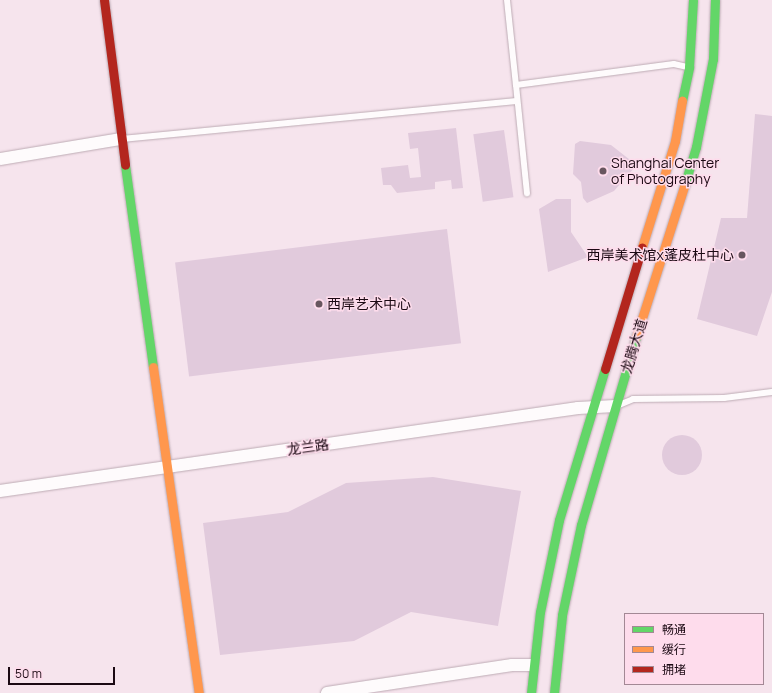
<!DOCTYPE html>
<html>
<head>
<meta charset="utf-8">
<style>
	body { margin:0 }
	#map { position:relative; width:772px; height:693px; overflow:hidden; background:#f6e4ed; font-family:Manrope,"Noto Sans SC",sans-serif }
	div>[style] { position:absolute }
	.building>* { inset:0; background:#e1cadc; transform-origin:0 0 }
	.round { border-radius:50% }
	.roads { filter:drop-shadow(0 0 1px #bdabb4) drop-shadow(0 0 1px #bdabb4) }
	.lane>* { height:6px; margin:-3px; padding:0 3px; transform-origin:3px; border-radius:3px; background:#fefbfc }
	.street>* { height:12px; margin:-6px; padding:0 6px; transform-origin:6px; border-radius:6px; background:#fefbfc }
	.fast>* { height:9px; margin:-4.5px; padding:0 4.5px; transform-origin:4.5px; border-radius:4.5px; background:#63d668 }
	.slow>* { height:9px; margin:-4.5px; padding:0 4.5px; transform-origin:4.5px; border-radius:4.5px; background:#ff974d }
	.jam>* { height:9px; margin:-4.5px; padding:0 4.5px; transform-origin:4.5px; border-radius:4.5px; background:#b3261e }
	.dots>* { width:11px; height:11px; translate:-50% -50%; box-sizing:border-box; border:2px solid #fedcec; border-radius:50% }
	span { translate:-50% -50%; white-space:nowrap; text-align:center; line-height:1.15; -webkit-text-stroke:3px #fedcec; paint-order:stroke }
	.poi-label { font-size:14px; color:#1b0913 }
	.left { translate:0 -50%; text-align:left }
	.right { translate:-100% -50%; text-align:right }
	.street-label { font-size:14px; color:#1b0913 }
	.legend { position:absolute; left:624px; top:613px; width:140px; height:72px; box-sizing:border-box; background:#fedcec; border:1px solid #a38895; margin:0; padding:5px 7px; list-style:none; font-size:12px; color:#1b0913 }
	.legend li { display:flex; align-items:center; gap:8px; height:20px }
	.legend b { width:20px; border:1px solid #a38895 }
	.scale { position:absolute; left:8px; top:667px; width:107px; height:18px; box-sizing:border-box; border:2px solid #1b0913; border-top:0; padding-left:5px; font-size:12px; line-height:14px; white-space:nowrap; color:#1b0913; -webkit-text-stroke:3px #fedcec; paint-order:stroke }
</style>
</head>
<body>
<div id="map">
	<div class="building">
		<i style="clip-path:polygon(755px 114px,772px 116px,772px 292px,757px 336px,697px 319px,721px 218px,747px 218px)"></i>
		<i style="clip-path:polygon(456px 128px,463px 188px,452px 189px,451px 180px,435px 182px,435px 189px,397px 193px,391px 185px,383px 185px,381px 168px,408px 165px,410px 178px,421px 177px,418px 148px,410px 149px,408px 133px)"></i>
		<i style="left:504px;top:130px;width:68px;height:31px;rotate:82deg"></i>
		<i style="clip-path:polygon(580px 141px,611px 145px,634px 163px,635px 167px,614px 191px,587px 203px,583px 198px,581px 182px,573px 174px,575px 144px)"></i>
		<i style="clip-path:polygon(556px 199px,571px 199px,571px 232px,588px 257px,548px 272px,539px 209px)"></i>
		<i style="left:447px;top:229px;width:115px;height:274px;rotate:83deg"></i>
		<i class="round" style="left:662px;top:435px;width:40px;height:40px"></i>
		<i style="clip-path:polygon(433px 477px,521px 491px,498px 626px,411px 612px,354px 641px,220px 655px,203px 523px,288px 512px,346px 483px)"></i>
	</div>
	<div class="roads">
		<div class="lane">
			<i style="left:507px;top:0;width:85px;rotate:84deg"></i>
			<i style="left:516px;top:85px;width:159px;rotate:-7.6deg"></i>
			<i style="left:674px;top:64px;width:13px;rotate:13deg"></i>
			<i style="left:516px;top:85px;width:109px;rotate:84.2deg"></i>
			<i style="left:122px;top:139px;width:396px;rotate:-5.5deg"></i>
			<i style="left:619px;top:405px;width:15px;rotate:-23deg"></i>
			<i style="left:633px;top:399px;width:91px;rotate:-0.6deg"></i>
			<i style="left:724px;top:398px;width:48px;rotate:-7.1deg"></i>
		</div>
		<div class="street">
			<i style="left:0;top:159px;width:123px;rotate:-9.4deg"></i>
			<i style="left:0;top:491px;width:584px;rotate:-8.17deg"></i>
			<i style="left:578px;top:408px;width:37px;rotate:-3deg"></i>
			<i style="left:327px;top:693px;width:187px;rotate:-8.6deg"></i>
			<i style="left:512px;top:665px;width:21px"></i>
		</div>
		<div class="fast">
			<i style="left:682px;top:101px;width:35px;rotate:-78deg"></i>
			<i style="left:689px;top:67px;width:67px;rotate:-86.6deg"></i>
			<i style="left:125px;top:165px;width:204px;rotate:82.1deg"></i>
			<i style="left:685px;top:183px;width:38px;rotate:-73deg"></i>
			<i style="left:696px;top:147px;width:90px;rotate:-79.1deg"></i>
			<i style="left:713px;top:59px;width:59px;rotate:-88.1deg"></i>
			<i style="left:531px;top:693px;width:81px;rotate:-83.7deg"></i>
			<i style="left:540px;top:612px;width:94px;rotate:-78.3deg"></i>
			<i style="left:559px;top:520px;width:158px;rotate:-73.1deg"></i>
			<i style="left:554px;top:693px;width:78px;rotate:-84.1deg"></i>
			<i style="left:562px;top:615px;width:92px;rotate:-78.1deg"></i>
			<i style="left:581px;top:525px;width:196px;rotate:-73.7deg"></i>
		</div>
		<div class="slow">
			<i style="left:642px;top:247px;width:111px;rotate:-72.7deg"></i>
			<i style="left:675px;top:141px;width:41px;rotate:-80.1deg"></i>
			<i style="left:636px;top:337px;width:162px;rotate:-72.3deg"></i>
			<i style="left:153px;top:367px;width:329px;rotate:82deg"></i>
		</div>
		<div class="jam">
			<i style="left:104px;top:0;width:166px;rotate:82.7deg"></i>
			<i style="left:605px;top:369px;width:127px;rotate:-73.1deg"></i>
		</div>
	</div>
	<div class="dots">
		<i style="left:603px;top:171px;background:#68565f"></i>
		<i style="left:742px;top:255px;background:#68565f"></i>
		<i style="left:319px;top:304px;background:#68565f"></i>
	</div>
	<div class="poi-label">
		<span class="left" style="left:611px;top:171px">Shanghai Center<br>of Photography</span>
		<span class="right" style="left:734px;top:255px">西岸美术馆x蓬皮杜中心</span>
		<span class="left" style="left:327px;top:304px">西岸艺术中心</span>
	</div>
	<div class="street-label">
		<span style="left:634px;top:346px;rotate:-73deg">龙腾大道</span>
		<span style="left:308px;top:447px;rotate:-8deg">龙兰路</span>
	</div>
	<ul class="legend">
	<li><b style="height:5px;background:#63d668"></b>畅通</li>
	<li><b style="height:5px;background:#ff974d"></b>缓行</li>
	<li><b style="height:5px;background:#b3261e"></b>拥堵</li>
	</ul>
	<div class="scale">50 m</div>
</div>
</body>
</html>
